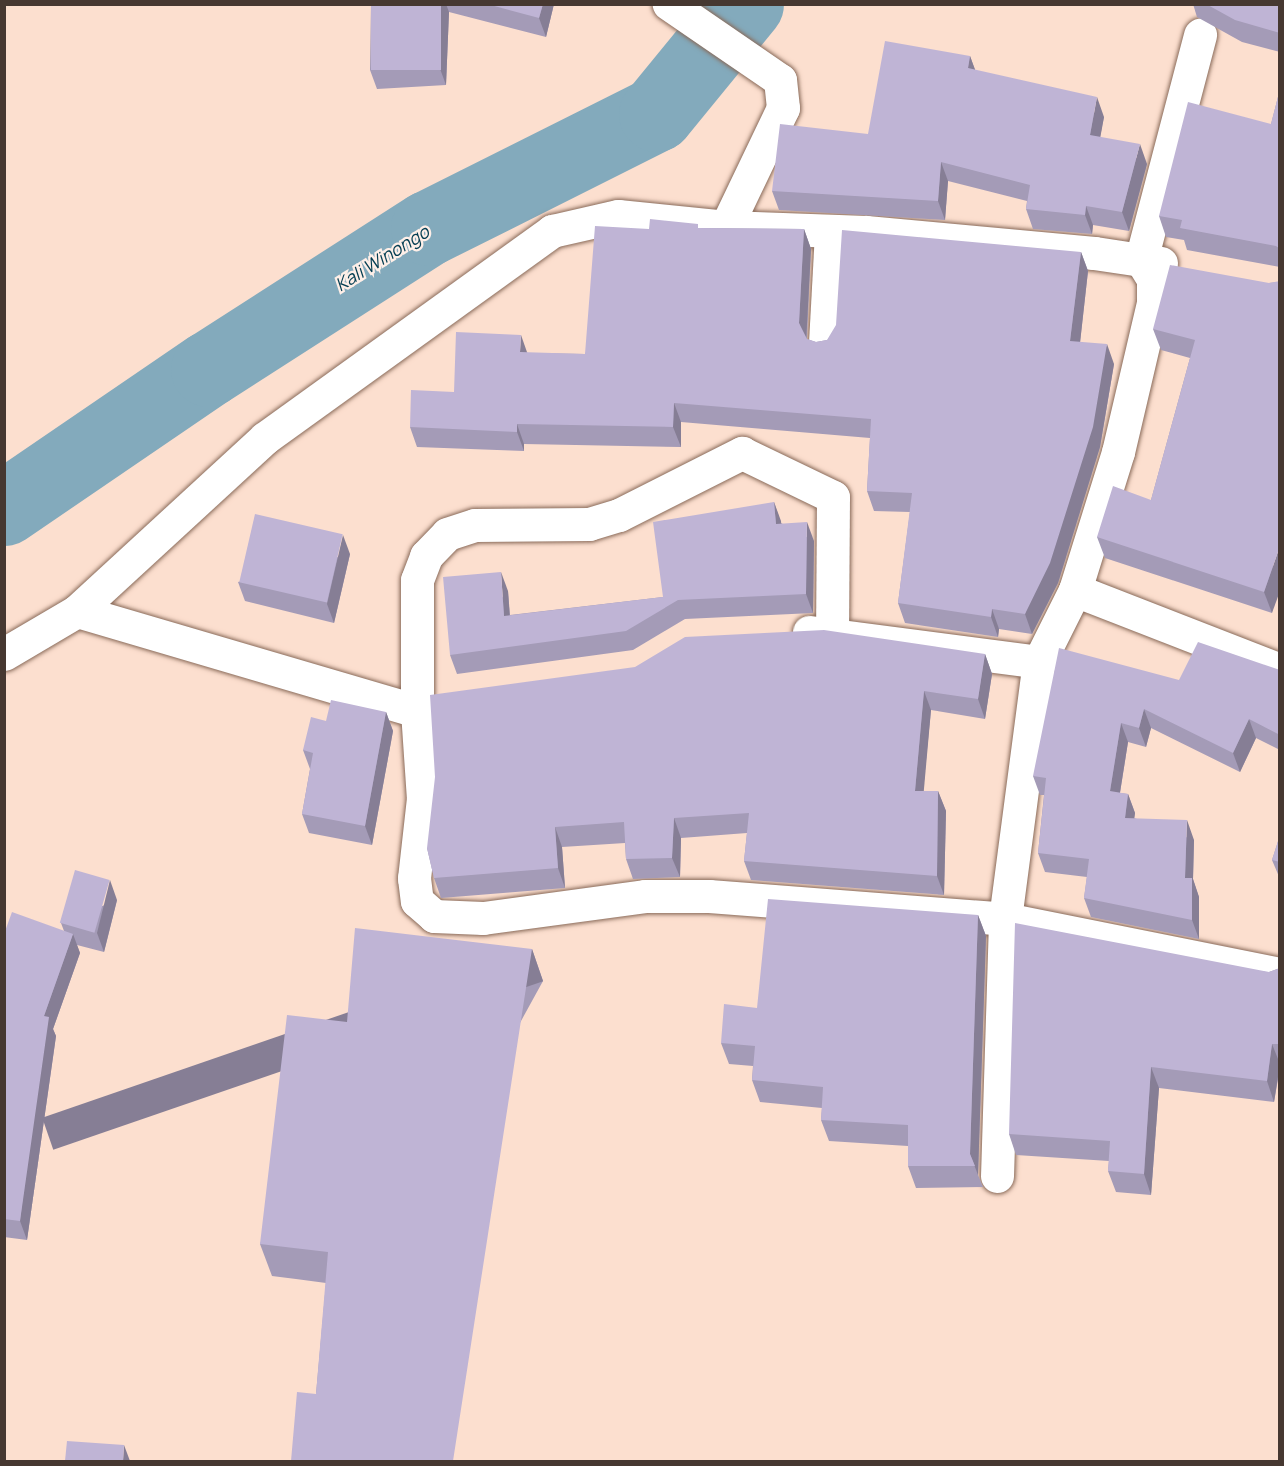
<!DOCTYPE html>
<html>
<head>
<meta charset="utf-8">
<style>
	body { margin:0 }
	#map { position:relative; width:1284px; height:1466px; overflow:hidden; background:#fcdfcf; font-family:Manrope,sans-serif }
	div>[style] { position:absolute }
	.river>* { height:75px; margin:-37.5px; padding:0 37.5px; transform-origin:37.5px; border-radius:37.5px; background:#83aabc }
	.roads { filter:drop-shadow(0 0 2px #896a59) drop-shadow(0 0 2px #896a59) }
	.street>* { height:33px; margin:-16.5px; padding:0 16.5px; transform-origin:16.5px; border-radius:16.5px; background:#fff }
	.wall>* { inset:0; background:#a49bb7 }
	.shaded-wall>* { inset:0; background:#867e95; transform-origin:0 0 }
	.building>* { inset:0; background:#bfb4d5; transform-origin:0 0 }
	span { translate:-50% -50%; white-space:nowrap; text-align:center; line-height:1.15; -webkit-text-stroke:4.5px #feefe8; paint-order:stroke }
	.water-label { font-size:18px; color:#023c51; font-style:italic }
	.frame { position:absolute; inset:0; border:6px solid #463831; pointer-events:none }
</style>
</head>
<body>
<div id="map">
	<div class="river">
		<i style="left:4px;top:508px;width:247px;rotate:-34.3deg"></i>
		<i style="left:208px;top:369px;width:261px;rotate:-32.7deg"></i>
		<i style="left:428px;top:228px;width:255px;rotate:-26.6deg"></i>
		<i style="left:656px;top:114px;width:142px;rotate:-50.7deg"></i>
	</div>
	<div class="roads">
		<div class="street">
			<i style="left:1161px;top:263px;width:20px;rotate:-171deg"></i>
			<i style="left:1141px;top:260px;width:233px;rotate:-75.3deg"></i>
			<i style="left:825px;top:343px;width:112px;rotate:-86.9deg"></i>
			<i style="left:1075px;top:590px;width:220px;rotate:21.3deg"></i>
			<i style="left:77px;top:611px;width:354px;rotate:16.4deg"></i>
			<i style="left:417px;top:711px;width:87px;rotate:86.1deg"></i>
			<i style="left:423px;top:798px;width:81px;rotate:96.4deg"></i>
			<i style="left:414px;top:878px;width:23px;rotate:83deg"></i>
			<i style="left:417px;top:901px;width:23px;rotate:41deg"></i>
			<i style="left:434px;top:916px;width:49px;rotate:2.3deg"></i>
			<i style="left:483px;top:918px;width:163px;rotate:-7.7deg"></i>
			<i style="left:645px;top:896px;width:64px"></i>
			<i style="left:709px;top:896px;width:297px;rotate:4.4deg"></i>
			<i style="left:1005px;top:919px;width:259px;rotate:-82.5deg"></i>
			<i style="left:1039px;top:662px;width:80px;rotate:-63.4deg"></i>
			<i style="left:1075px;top:590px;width:145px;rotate:-72.7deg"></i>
			<i style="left:1118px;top:452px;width:153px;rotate:-76.8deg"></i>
			<i style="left:1153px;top:303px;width:24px;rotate:-90deg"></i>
			<i style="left:1153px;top:279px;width:22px;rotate:-122deg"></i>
			<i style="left:1141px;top:260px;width:48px;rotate:-171.5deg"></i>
			<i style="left:1094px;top:253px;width:229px;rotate:-174.7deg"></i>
			<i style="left:866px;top:232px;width:140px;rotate:-178deg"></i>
			<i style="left:809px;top:632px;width:232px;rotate:7.4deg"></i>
			<i style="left:4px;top:654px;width:85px;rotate:-30.5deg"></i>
			<i style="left:77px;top:611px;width:255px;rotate:-42.6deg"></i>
			<i style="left:265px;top:438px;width:354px;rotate:-35.8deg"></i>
			<i style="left:552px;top:231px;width:68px;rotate:-12.8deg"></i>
			<i style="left:618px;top:216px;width:109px;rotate:5.8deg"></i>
			<i style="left:726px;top:227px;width:132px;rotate:-64.4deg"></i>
			<i style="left:783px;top:108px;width:28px;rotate:-96deg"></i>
			<i style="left:780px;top:80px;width:135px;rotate:-145.6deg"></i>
			<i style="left:417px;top:711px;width:131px;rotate:-90deg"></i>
			<i style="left:417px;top:580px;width:26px;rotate:-69deg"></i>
			<i style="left:426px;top:556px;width:30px;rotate:-46deg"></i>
			<i style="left:447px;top:534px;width:29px;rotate:-18deg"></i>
			<i style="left:475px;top:525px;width:114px;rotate:-0.5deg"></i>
			<i style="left:589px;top:524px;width:31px;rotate:-17deg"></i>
			<i style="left:619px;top:515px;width:138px;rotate:-26.8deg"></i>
			<i style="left:742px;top:453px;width:101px;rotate:25.8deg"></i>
			<i style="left:833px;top:497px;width:134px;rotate:90.4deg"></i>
			<i style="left:997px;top:1176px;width:257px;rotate:-88.2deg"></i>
			<i style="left:1005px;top:919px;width:280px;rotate:11.3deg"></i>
		</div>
	</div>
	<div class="wall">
		<i style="clip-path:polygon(371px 4px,554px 4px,546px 37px,449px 12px,446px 85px,377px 89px,370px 70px)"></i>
		<i style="clip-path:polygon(1193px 4px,1280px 4px,1280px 52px,1242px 42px,1197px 17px)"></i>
		<i style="clip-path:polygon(970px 56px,975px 70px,1104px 117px,1100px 137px,1147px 164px,1129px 231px,1093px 225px,1092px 234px,1033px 229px,1026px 209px,1027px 201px,948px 181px,945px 220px,779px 210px,772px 191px,868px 134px)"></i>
		<i style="clip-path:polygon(1280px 89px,1280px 267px,1187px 250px,1184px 240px,1166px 237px,1159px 216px,1271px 124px)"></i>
		<i style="clip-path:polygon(699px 228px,804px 229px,811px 249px,807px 338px,807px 339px,816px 342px,827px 340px,1081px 252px,1088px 271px,1080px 342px,1114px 364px,1100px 447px,1058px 583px,1032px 634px,999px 629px,998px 637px,905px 623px,898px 603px,910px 512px,874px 511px,867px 491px,870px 438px,681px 422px,681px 447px,524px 444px,524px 451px,417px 447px,410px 427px,527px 353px,585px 354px,649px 229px)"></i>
		<i style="clip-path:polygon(1279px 282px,1272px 613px,1105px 558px,1097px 537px,1151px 500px,1190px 358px,1161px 350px,1153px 329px,1269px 283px)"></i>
		<i style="clip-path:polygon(774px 502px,781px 523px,814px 541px,813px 613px,685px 619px,633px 650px,457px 674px,450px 655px,508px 591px,510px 615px,663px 597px)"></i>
		<i style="clip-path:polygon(350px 554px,334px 623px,245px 601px,238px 582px)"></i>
		<i style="clip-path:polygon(985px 654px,992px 674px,985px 719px,931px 710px,923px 791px,938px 791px,946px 811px,944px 895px,751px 880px,744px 861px,747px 833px,681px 838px,680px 877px,633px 879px,626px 859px,625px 843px,562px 847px,565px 888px,441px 898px,434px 878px,427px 848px)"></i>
		<i style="clip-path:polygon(1280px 670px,1280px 750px,1256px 738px,1240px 772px,1151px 728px,1146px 747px,1128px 742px,1120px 793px,1128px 794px,1135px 813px,1134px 818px,1194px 840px,1193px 879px,1199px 897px,1199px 939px,1091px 917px,1084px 898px,1087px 877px,1045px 872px,1038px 853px,1044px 795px,1040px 795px,1033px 776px,1179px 680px)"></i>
		<i style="clip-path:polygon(386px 712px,393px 731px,372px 845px,309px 833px,302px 814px,310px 769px,303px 750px,326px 721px)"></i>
		<i style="clip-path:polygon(1280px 835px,1280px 879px,1272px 860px)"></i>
		<i style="clip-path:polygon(117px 900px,104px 952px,77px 945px,80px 953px,53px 1029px,56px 1036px,27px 1240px,4px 1237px,4px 934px,64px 931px,61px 923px)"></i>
		<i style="clip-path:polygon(978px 915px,986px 936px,978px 1175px,983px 1187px,916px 1188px,908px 1166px,908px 1146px,829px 1141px,821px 1120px,822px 1108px,760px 1102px,752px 1080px,753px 1066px,729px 1064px,721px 1043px,757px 1008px)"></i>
		<i style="clip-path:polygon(532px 949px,543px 981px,316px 1394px,326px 1283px,272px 1276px,260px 1244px,347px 1022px)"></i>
		<i style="clip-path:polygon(1280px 968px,1280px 1068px,1274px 1102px,1159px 1088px,1151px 1195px,1116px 1192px,1108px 1171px,1109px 1161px,1016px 1155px,1009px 1134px,1269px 972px)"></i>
	</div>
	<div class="shaded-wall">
		<i style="clip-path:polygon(441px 4px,446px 4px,449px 12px,446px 85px,439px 66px)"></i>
		<i style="clip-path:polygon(543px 4px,554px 4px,546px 37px,539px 18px)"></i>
		<i style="clip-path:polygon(970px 56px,977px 75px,968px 68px)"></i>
		<i style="clip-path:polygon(1097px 97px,1104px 117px,1097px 155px,1090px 135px)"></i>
		<i style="clip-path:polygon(1140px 144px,1147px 164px,1129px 231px,1122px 212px)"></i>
		<i style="clip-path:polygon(941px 162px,948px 181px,945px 220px,938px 201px)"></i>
		<i style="clip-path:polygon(1086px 206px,1093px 225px,1092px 234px,1085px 215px)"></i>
		<i style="clip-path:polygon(804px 229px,811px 249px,806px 343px,799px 323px)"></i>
		<i style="clip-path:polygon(1081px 252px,1088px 271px,1078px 361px,1070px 341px)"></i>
		<i style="clip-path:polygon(521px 335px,528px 355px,520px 352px)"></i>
		<i style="clip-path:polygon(1107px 344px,1114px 364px,1100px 447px,1058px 583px,1032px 634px,1025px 614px)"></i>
		<i style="clip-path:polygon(674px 403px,681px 422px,681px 447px,673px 427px)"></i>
		<i style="clip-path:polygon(517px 424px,524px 444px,524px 451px,517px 432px)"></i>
		<i style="clip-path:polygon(774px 502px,781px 521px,783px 543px,776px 524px)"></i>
		<i style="clip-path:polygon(807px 522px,814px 541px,813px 613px,806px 594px)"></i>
		<i style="clip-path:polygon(343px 535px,350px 554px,334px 623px,327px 604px)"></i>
		<i style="clip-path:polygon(1280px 546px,1280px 591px,1272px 613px,1264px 592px)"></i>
		<i style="clip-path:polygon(501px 572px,508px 591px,511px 635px,504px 616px)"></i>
		<i style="clip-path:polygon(992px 609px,999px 629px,998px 637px,991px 617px)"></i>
		<i style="clip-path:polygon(985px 654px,992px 674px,985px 719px,978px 699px)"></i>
		<i style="clip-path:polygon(924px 691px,931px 710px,922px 811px,915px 791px)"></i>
		<i style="clip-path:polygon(1144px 709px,1151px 728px,1146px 747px,1139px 728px)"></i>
		<i style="clip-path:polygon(386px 712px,393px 731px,372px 845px,365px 826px)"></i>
		<i style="clip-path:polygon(1249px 719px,1256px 738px,1240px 772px,1233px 753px)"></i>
		<i style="clip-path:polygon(1121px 723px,1128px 742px,1117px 811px,1110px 791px)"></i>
		<i style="clip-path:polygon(938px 791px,946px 811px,944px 895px,937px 876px)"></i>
		<i style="clip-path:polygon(1128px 794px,1135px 813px,1132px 837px,1125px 818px)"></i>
		<i style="clip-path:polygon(674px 818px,681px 838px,680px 877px,672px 858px)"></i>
		<i style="clip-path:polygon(1187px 820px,1194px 840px,1193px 879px,1199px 897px,1199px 939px,1192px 920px,1185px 878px)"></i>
		<i style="clip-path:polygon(555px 827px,562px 847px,565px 888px,558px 868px)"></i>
		<i style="clip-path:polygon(110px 880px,117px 900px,104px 952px,97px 933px)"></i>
		<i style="clip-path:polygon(978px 915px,986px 936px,978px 1175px,970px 1154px)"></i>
		<i style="clip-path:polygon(73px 934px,80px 953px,53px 1029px,56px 1036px,27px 1240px,20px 1221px,44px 1016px)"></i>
		<i style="left:532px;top:949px;width:34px;height:518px;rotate:71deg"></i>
		<i style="clip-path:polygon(1272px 1044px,1280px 1064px,1274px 1102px,1267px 1081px)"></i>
		<i style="clip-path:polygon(1151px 1067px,1159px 1088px,1151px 1195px,1144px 1174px)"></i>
		<i style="clip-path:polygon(124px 1445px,130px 1461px,123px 1461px)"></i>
	</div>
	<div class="building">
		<i style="left:371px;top:4px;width:70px;height:66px"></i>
		<i style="clip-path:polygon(487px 4px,543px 4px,539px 18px)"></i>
		<i style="clip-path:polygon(1206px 4px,1280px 4px,1280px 33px,1235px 20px)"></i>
		<i style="clip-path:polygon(885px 41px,970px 56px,968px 68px,1097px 97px,1090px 135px,1140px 144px,1122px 212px,1086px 206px,1085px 215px,1026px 209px,1030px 185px,941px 162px,938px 201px,772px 191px,780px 124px,868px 134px)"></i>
		<i style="clip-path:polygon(1280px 89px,1280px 249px,1276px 246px,1180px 228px,1182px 220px,1159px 216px,1188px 102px,1271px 124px)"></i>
		<i style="clip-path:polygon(650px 219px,698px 224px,698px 228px,804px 229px,799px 323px,807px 339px,816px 342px,827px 340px,836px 325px,842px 230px,1081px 252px,1070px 341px,1107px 344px,1093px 427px,1050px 563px,1025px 614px,992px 609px,991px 617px,898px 603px,912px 493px,867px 491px,871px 419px,674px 403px,673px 427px,517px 424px,517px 432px,410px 427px,411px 390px,454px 392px,456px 332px,521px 335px,520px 352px,585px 354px,595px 226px,649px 229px)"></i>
		<i style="clip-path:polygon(1170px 265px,1269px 283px,1280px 281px,1280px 546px,1264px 592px,1097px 537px,1113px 486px,1151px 500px,1195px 340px,1153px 329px)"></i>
		<i style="clip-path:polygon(774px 502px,776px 524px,807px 522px,806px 594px,678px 600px,626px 631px,450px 655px,443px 577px,501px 572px,504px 616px,663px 597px,653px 522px)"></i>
		<i style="left:255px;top:514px;width:90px;height:70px;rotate:13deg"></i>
		<i style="clip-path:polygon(824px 630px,985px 654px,978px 699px,924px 691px,915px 791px,938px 791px,937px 876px,744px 861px,749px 813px,674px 818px,672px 858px,626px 859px,624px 822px,555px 827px,558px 868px,434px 878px,427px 848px,435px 777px,430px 695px,635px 667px,685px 637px)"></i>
		<i style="clip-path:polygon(1198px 642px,1280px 670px,1280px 735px,1249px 719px,1233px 753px,1144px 709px,1139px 728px,1121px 723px,1110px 791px,1128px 794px,1125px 818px,1187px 820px,1185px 878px,1192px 878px,1192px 920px,1084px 898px,1089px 859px,1038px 853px,1046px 778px,1033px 776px,1059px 648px,1179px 680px)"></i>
		<i style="clip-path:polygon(331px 700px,386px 712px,365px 826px,302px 814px,313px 753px,303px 750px,311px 717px,326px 721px)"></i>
		<i style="clip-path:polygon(1280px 835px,1280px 862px,1272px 860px)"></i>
		<i style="left:75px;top:870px;width:36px;height:55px;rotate:16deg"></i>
		<i style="clip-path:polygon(768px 899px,978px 915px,970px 1154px,975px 1166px,908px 1166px,908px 1125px,821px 1120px,823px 1087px,752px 1080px,755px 1046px,721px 1043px,724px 1004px,757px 1008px)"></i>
		<i style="clip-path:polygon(12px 912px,73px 934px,44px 1016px,49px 1017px,20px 1221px,4px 1219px,4px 934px)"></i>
		<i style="clip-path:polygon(1015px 923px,1269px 972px,1280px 968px,1280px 1044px,1272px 1044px,1267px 1081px,1151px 1067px,1144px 1174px,1108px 1171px,1110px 1141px,1009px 1134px)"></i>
		<i style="clip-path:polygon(355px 928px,532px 949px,453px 1461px,291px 1461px,297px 1392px,316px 1394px,328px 1252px,260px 1244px,287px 1015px,347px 1022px)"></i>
		<i style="clip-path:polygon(67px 1441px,124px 1445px,123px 1461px,65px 1461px)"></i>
	</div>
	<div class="water-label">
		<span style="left:382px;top:258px;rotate:-32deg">Kali Winongo</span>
	</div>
	<div class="frame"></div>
</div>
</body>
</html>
